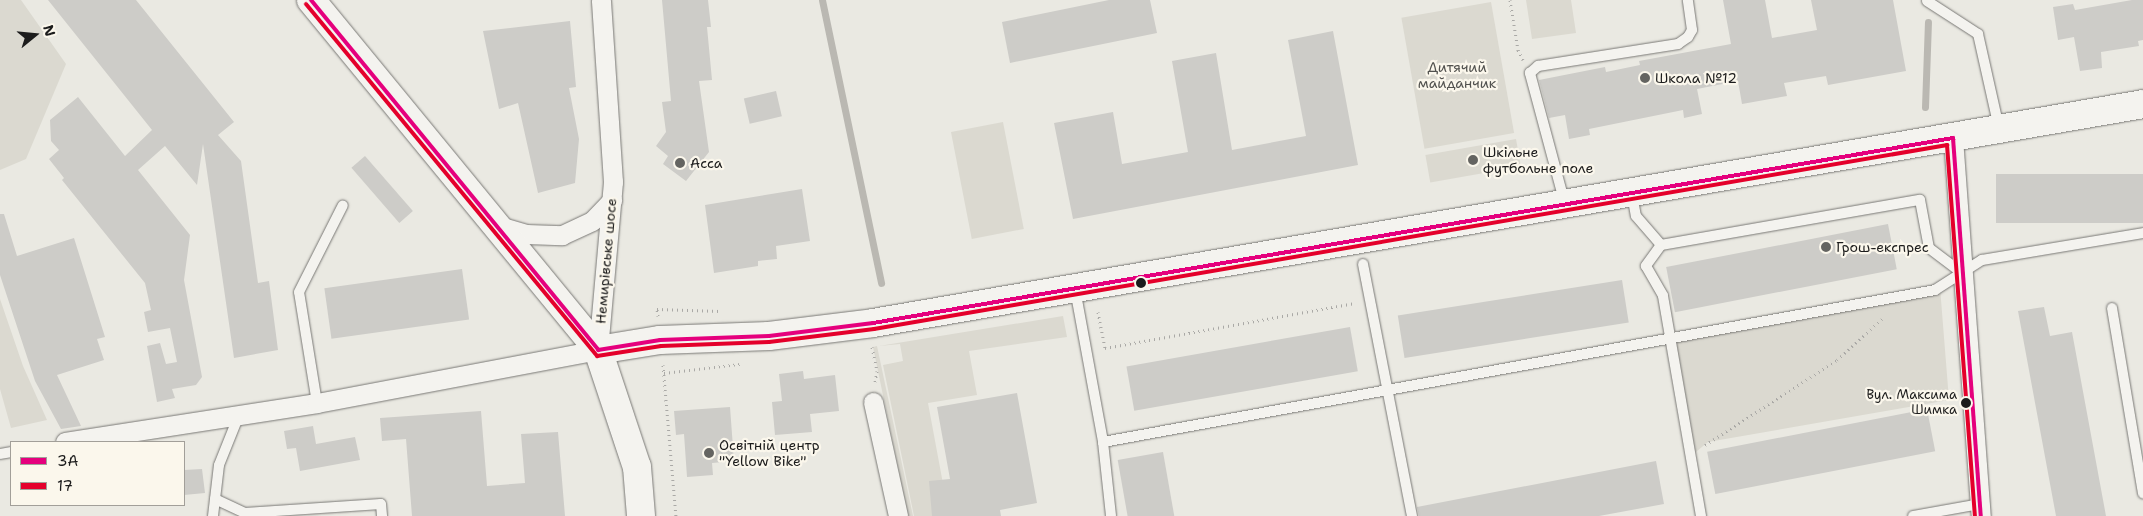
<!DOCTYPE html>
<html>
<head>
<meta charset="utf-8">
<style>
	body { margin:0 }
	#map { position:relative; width:2143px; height:516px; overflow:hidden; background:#eae9e2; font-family:"Shantell Sans",sans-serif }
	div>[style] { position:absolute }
	.green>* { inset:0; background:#dbd9d0; transform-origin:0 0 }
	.stream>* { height:7px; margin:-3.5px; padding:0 3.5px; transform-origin:3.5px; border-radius:3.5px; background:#bab8b2 }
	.building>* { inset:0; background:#cdccc8; transform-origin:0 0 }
	.path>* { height:3px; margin-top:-1.5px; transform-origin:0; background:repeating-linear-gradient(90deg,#aaa9a6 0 1px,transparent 0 5px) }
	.roads { filter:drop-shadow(0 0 1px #797875) drop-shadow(0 0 1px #797875) }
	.lane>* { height:10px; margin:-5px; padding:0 5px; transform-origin:5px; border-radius:5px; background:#f4f3ef }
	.street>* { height:19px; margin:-9.5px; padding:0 9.5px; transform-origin:9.5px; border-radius:9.5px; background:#f4f3ef }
	.secondary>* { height:28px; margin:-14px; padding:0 14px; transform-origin:14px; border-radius:14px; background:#f4f3ef }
	.primary>* { height:28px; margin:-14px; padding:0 14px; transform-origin:14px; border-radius:14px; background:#f4f3ef }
	.bus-1>* { height:4px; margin:-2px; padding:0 2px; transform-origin:2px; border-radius:2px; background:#e5007d }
	.bus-2>* { height:4px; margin:-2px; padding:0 2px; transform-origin:2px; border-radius:2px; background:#e4002b }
	.dots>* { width:14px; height:14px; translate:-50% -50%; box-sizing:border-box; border:2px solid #fbf7ec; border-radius:50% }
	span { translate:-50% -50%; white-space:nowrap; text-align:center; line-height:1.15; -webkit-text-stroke:4.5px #fbf7ec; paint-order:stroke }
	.bus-label { font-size:13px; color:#1c1c1c }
	.right { translate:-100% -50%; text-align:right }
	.park-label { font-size:14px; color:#51514e }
	.poi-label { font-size:14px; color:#1c1c1c }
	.left { translate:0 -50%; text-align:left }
	.street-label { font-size:14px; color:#1c1c1c }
	.legend { position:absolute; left:10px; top:441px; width:175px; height:65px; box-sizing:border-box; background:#fbf7ec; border:1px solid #a29f99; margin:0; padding:6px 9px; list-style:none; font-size:15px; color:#1c1c1c }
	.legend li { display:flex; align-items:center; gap:10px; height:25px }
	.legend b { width:25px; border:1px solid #a29f99 }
	.north { position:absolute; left:10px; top:10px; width:50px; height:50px; -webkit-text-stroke:4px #fbf7ec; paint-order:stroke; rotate:73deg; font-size:14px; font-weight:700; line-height:20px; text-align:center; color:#1c1c1c }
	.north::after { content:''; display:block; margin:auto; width:18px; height:22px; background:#1c1c1c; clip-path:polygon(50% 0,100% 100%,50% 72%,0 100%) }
</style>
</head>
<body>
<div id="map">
	<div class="green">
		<i style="clip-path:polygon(0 0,21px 0,66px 64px,26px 159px,0 170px)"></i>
		<i style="clip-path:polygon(1526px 0,1571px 0,1576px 33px,1532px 39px)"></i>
		<i style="left:1491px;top:2px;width:133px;height:91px;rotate:80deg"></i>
		<i style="left:1003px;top:122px;width:109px;height:53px;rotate:79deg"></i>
		<i style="left:1516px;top:139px;width:28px;height:92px;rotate:80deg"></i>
		<i style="clip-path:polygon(1940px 287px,1949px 400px,1708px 442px,1691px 456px,1671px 338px)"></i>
		<i style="clip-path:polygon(0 299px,23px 366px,47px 420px,11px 428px,0 389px)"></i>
		<i style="clip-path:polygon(1063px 316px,1067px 337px,969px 351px,977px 395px,928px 403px,949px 516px,914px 516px,883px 365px,903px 361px,900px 344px,879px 346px)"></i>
		<i style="clip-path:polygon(877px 346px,913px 516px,908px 516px,873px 347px)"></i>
	</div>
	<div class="stream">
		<i style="left:822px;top:0;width:289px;rotate:78.2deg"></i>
		<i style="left:1925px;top:107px;width:85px;rotate:-88deg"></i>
	</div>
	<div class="building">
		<i style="clip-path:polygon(48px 0,136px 0,234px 122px,218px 135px,241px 161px,258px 283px,269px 281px,278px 350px,234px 358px,203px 144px,197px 185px,165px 146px,138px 170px,190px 235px,184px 280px,202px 377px,196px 385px,172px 389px,175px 398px,157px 402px,147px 346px,160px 343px,166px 364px,177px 362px,170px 328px,148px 332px,144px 312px,151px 310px,145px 283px,62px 180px,64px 178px,49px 159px,59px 150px,51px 141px,50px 120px,78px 97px,125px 156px,152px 130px)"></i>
		<i style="clip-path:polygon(662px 0,708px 0,711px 27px,707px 27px,712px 80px,699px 81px,709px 152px,686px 181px,663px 164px,668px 156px,656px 146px,666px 132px,662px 102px,671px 101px)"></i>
		<i style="clip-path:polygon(1109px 0,1150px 0,1157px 33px,1010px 63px,1002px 22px)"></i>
		<i style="clip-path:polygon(1723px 0,1765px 0,1772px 38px,1817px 30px,1811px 0,1893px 0,1906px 71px,1828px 85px,1826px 76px,1784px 83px,1787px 96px,1742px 104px,1738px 81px,1697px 89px,1702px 114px,1684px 118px,1683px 110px,1589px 129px,1590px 135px,1569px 139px,1565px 115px,1549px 118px,1539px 80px,1605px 67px,1606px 72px,1640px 65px,1639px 61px,1731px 44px)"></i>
		<i style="clip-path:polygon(2132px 0,2143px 0,2143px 40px,2138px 41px,2139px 46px,2101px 52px,2102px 68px,2080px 71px,2074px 37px,2058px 40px,2053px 7px,2073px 4px,2075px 10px)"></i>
		<i style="clip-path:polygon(570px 21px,576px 87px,569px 88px,579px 139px,575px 183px,538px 193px,518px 103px,499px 109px,483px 31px)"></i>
		<i style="clip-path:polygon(1333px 31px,1358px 165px,1073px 219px,1054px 123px,1113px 112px,1122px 164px,1188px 152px,1172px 61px,1216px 53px,1232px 150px,1306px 136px,1288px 40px)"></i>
		<i style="left:776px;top:91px;width:26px;height:33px;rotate:77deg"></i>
		<i style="left:365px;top:156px;width:73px;height:18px;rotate:49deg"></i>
		<i style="left:2143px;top:174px;width:49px;height:147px;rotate:90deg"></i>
		<i style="clip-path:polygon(802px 189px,810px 241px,776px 246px,777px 259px,758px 261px,758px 266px,714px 273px,705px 205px)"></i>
		<i style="clip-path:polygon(0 214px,4px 214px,17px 256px,74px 238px,105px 337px,97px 339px,104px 360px,57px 375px,81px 426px,61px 429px,35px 381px,0 275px)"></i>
		<i style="left:1888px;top:224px;width:46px;height:226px;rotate:79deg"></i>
		<i style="left:462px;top:269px;width:51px;height:139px;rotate:82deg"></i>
		<i style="left:1622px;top:280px;width:43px;height:227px;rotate:81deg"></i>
		<i style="clip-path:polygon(2044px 307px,2050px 336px,2072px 332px,2106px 516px,2056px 516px,2018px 311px)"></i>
		<i style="left:1350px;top:327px;width:45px;height:227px;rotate:80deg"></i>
		<i style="clip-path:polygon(803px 371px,804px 379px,835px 375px,839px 411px,810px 414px,812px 432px,775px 435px,772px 402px,782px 401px,779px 374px)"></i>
		<i style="clip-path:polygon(1017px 393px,1037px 503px,1000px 510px,1001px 516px,932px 516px,929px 481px,950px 479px,937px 407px)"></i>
		<i style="clip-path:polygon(730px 407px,734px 461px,712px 463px,713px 475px,687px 477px,684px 434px,676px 435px,674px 411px)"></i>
		<i style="left:1927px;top:409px;width:43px;height:224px;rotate:79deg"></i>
		<i style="clip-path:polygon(481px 411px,487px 486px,525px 483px,521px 434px,558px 432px,565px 516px,412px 516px,406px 439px,382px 441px,380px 418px)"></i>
		<i style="clip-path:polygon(313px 426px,316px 444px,355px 437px,360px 460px,300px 471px,296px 448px,287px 449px,284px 431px)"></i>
		<i style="left:1163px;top:452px;width:65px;height:46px;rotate:80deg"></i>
		<i style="clip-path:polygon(1656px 461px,1664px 504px,1599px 516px,1419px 516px,1417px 507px)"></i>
		<i style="clip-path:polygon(202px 469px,205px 493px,184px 495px,184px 470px)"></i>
	</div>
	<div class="path">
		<i style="left:1510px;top:0;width:51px;rotate:80.9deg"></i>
		<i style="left:1518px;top:50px;width:11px;rotate:63deg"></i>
		<i style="left:1098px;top:312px;width:37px;rotate:79deg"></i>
		<i style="left:1105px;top:348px;width:254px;rotate:-10.2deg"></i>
		<i style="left:658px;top:316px;width:7px;rotate:-98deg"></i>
		<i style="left:657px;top:309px;width:63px;rotate:1.8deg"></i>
		<i style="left:872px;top:347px;width:25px;rotate:78deg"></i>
		<i style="left:877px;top:371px;width:11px;rotate:100deg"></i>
		<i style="left:663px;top:365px;width:152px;rotate:85.1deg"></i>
		<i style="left:664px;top:373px;width:77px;rotate:-6.8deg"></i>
		<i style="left:1705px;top:445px;width:157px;rotate:-32.8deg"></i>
		<i style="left:1837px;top:360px;width:64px;rotate:-42.5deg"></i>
	</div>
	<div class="roads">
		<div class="lane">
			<i style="left:1927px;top:1px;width:61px;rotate:32.9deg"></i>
			<i style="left:1978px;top:34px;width:96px;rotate:77.4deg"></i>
			<i style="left:1632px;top:194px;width:22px;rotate:80deg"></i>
			<i style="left:1636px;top:216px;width:38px;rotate:49deg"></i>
			<i style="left:1661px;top:245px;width:26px;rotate:126deg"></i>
			<i style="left:1646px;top:266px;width:34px;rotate:60deg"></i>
			<i style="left:1663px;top:296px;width:223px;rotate:80.2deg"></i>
			<i style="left:1565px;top:204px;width:136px;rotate:-105deg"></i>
			<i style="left:1530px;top:73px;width:11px;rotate:-41deg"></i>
			<i style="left:1538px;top:66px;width:142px;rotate:-8.9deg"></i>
			<i style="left:1678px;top:44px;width:12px;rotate:-35deg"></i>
			<i style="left:1688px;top:37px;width:8px;rotate:-60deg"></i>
			<i style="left:1692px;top:30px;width:30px;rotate:-98deg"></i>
			<i style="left:1661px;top:245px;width:263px;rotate:-9.9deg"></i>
			<i style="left:1920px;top:200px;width:49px;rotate:79.4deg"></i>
			<i style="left:1929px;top:248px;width:41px;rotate:37.1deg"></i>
			<i style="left:1363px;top:264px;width:257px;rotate:79deg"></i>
			<i style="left:1075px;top:289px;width:156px;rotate:79.6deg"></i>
			<i style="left:1103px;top:442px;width:74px;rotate:83.8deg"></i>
			<i style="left:2112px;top:308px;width:188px;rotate:80.5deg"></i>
			<i style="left:317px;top:403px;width:112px;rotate:-99.2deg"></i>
			<i style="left:299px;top:292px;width:97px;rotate:-63.2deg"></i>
			<i style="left:1103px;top:442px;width:846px;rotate:-10.35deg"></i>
			<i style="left:1935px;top:290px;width:56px;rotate:-32.6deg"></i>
			<i style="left:1982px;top:260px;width:163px;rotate:-9.5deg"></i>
			<i style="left:0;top:454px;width:11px;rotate:-10deg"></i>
			<i style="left:215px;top:499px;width:33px;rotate:25deg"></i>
			<i style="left:245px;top:513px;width:136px;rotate:-3.8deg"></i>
			<i style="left:381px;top:504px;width:12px;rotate:85deg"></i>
			<i style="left:213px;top:516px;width:51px;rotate:-83.3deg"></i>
			<i style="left:219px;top:465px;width:54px;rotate:-68.2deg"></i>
			<i style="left:1913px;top:516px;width:68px;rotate:-10.2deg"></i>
		</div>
		<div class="street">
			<i style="left:1953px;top:138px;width:379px;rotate:85.8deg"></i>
			<i style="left:495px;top:225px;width:32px;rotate:16deg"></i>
			<i style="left:526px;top:234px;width:36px;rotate:2deg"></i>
			<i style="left:562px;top:235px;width:33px;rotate:-25deg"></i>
			<i style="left:592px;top:221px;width:29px;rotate:-46deg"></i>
			<i style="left:873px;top:402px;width:117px;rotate:77.6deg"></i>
			<i style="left:65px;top:442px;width:255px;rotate:-8.8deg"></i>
			<i style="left:317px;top:403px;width:286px;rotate:-10.7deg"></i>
			<i style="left:598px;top:350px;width:169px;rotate:-84.9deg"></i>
			<i style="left:613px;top:182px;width:182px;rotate:-93.8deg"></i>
		</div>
		<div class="secondary">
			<i style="left:598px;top:350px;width:63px;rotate:-9.2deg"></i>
			<i style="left:660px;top:340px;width:109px;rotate:-2.1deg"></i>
			<i style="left:769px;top:336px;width:105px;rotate:-7.1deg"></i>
			<i style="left:873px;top:323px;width:1289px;rotate:-9.78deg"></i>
		</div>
		<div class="primary">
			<i style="left:311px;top:0;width:453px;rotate:50.6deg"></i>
			<i style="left:598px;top:350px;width:123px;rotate:71.6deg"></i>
			<i style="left:637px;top:467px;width:49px;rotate:85.3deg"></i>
		</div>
	</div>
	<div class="bus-1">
		<i style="left:311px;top:0;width:453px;rotate:50.6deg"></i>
		<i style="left:1953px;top:138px;width:379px;rotate:85.8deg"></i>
		<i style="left:598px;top:350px;width:63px;rotate:-9.2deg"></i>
		<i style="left:660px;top:340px;width:109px;rotate:-2.1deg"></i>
		<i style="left:769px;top:336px;width:105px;rotate:-7.1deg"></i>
		<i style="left:873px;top:323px;width:1096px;rotate:-9.72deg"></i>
	</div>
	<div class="bus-2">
		<i style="left:306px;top:4px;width:457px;rotate:50.4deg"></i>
		<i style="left:597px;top:356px;width:65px;rotate:-8.9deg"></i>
		<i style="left:661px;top:346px;width:108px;rotate:-2.1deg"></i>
		<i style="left:769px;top:342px;width:106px;rotate:-7.1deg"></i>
		<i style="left:874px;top:329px;width:1089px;rotate:-9.73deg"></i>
		<i style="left:1947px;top:145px;width:372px;rotate:85.7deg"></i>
	</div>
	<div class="dots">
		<i style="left:1645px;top:78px;background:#646461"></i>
		<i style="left:1473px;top:160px;background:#646461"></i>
		<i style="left:680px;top:163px;background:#646461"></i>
		<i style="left:1826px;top:247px;background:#646461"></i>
		<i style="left:1141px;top:283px;background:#1c1c1c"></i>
		<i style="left:1966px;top:403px;background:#1c1c1c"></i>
		<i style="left:709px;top:453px;background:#646461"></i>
	</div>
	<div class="bus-label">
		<span class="right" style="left:1957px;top:403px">Вул. Максима<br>Шимка</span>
	</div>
	<div class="park-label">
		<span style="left:1457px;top:75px">Дитячий<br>майданчик</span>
	</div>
	<div class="poi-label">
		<span class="left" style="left:1655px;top:78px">Школа №12</span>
		<span class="left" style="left:1483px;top:160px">Шкільне<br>футбольне поле</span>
		<span class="left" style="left:690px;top:163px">Асса</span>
		<span class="left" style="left:1836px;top:247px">Грош-експрес</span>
		<span class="left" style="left:719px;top:453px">Освітній центр<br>"Yellow Bike"</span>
	</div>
	<div class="street-label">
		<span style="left:606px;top:261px;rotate:-85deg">Немирівське шосе</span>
	</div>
	<ul class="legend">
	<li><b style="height:6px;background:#e5007d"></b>3А</li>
	<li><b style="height:6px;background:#e4002b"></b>17</li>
	</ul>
	<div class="north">N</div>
</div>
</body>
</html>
